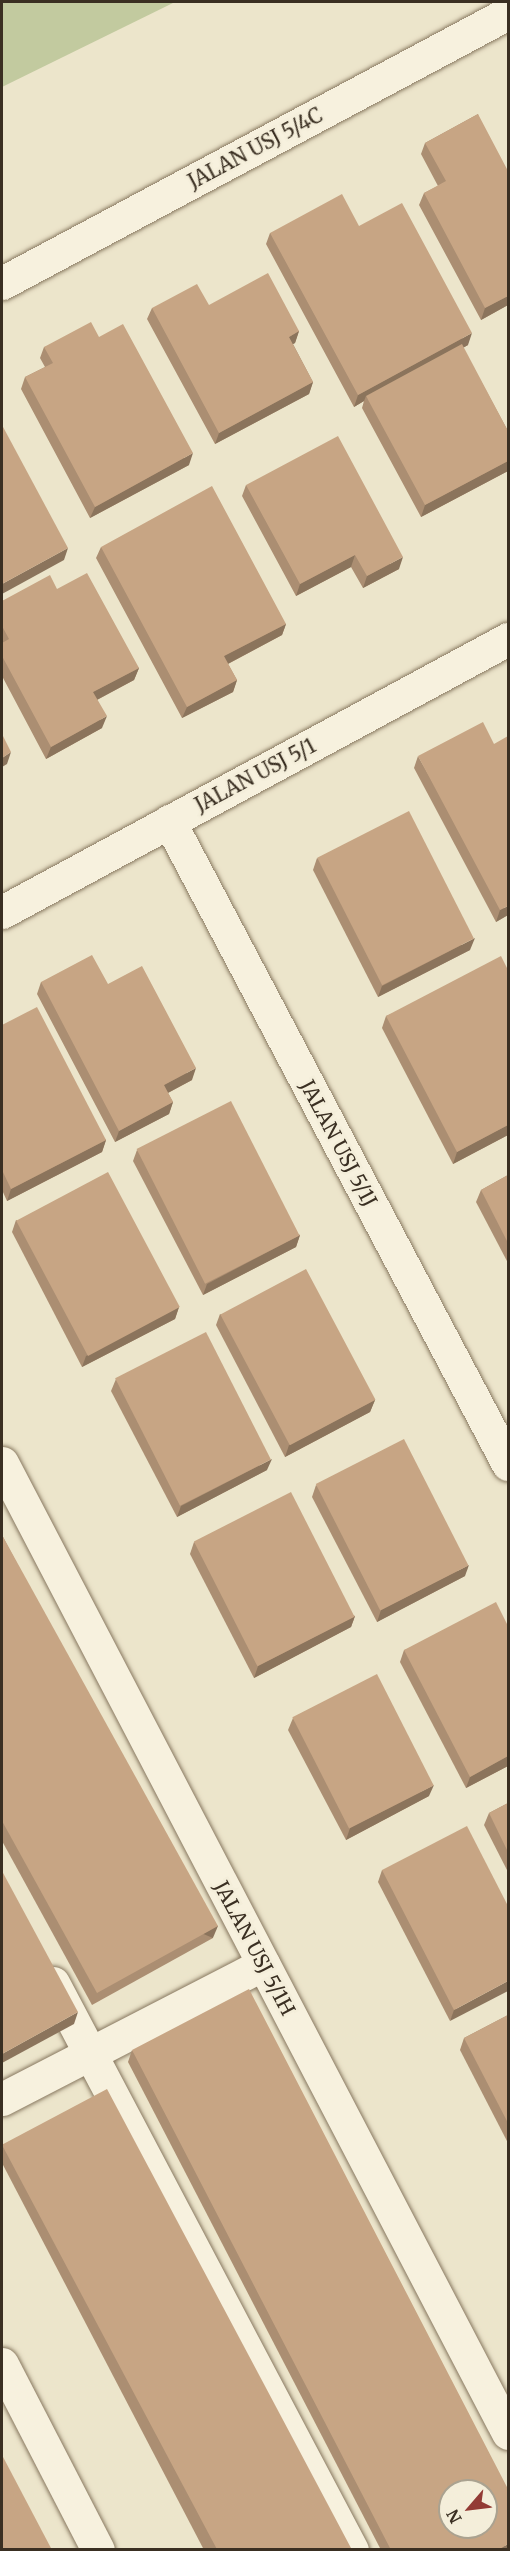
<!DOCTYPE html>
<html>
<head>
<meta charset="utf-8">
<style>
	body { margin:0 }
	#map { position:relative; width:510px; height:2551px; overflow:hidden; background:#ece5cb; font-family:Merriweather,serif }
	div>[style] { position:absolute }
	.green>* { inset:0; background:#c2ca9f }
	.roads { filter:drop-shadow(0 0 2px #887860) drop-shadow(0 0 2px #887860) }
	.minor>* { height:33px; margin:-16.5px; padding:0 16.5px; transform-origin:16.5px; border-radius:16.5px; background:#f7f1de }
	.wall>* { inset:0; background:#ab8e72 }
	.shaded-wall>* { inset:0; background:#8b745c; transform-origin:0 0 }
	.building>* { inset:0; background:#c7a584; transform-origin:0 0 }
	span { translate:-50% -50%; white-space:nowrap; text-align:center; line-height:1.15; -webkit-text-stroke:5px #f4eeda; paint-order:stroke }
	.street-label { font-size:20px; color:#3a2f22 }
	.frame { position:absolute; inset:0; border:3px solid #3a2f22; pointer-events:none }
	.north { position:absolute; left:438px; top:2479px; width:60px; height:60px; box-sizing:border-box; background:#f4eeda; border:2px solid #aaa290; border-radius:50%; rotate:242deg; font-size:16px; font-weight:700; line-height:24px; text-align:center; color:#3a2f22 }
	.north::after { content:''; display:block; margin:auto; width:21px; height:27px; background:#933b35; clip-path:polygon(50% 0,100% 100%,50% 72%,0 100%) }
</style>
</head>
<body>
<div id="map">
	<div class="green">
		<i style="clip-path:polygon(2px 2px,175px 2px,2px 87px)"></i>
	</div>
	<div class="roads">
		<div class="minor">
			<i style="left:2px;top:283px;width:574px;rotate:-28.08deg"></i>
			<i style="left:169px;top:821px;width:727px;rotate:62.2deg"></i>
			<i style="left:2px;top:912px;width:575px;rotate:-28.35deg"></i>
			<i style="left:2px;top:1463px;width:1094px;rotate:62.45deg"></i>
			<i style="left:53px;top:1983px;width:641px;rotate:62.2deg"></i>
			<i style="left:2px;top:2099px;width:294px;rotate:-27.3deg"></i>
			<i style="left:2px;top:2364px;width:209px;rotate:62.7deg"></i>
		</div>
	</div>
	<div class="wall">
		<i style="clip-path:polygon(478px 114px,508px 305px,481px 320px,419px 205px,424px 193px,438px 186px,421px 154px,425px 143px)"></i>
		<i style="clip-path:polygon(359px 226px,468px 345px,463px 348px,508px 431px,508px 471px,421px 517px,362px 408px,364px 401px,354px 407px,266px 244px,270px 233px)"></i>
		<i style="clip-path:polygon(209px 305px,299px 331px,295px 343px,293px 344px,313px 382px,309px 394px,215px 444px,147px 319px,152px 308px)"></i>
		<i style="clip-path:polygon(99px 337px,189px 465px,90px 518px,21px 389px,25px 377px,45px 367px,40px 358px,44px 347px)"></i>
		<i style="clip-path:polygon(246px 485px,399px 569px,363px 588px,351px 567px,296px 596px,242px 496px)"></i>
		<i style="clip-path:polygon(101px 547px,286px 624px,282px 635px,228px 664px,237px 680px,233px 692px,182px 718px,96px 558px)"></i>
		<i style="clip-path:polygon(57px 589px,139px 668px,134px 680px,97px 700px,102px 728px,46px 759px,2px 676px,2px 601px)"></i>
		<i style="clip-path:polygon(418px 756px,508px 915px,496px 922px,414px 768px)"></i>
		<i style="clip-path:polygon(317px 858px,470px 950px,378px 997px,313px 870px)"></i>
		<i style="clip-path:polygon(508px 970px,508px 1135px,453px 1164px,382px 1028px,386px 1016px)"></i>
		<i style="clip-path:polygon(41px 982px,108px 984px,192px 1080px,168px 1093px,173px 1102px,169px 1114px,115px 1142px,37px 994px)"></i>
		<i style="clip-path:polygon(2px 1025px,106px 1140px,102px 1152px,7px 1201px,2px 1190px)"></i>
		<i style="clip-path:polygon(137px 1150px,300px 1235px,296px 1247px,203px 1295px,133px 1161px)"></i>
		<i style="clip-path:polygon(508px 1175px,508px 1263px,476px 1202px,481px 1190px)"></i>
		<i style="clip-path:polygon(16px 1220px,179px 1307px,175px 1319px,82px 1367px,12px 1232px)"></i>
		<i style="clip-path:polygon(220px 1314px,375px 1400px,370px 1412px,285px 1457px,216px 1325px)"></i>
		<i style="clip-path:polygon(116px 1379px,267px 1470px,177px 1517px,111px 1391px)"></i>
		<i style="clip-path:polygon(316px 1485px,465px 1576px,377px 1622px,312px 1497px)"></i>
		<i style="clip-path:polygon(2px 1535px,213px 1938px,92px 2005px,2px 1841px)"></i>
		<i style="clip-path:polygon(194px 1542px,355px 1616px,351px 1627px,254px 1678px,190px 1554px)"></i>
		<i style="clip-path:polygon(508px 1626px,508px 1766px,466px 1788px,400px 1662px,404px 1650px)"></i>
		<i style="clip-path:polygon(293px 1718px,429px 1796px,346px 1840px,288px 1730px)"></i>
		<i style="clip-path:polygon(508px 1803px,508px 1872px,484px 1825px,489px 1813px)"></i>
		<i style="clip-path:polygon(382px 1870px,508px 1906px,450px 2021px,378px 1882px)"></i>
		<i style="clip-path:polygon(508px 2015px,508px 2143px,460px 2050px,464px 2038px)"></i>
		<i style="clip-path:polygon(132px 2050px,508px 2550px,381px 2550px,128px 2062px)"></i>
		<i style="clip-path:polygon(2px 2144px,348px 2550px,204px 2550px,2px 2163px)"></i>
	</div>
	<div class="shaded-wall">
		<i style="clip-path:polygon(508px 296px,508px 305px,481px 320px,485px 308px)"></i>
		<i style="clip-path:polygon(299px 331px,295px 343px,285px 348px,289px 337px)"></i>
		<i style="clip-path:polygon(472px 333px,468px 345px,368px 399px,366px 396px,364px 401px,354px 407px,358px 395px)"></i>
		<i style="clip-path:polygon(313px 382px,309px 394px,215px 444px,219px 433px)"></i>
		<i style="clip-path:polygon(193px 453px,189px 465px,90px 518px,95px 507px)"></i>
		<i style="clip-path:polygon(508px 461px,508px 471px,421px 517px,425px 505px)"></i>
		<i style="clip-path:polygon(68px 548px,64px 560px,2px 594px,2px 584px)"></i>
		<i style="clip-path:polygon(355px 555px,351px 567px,296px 596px,300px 584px)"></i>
		<i style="clip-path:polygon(403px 557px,399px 569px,363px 588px,367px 576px)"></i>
		<i style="clip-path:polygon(286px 624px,282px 635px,220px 668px,224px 656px)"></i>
		<i style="clip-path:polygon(139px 668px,134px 680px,89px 704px,93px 692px)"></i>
		<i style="clip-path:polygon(237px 680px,233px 692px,182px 718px,187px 707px)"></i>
		<i style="clip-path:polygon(107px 716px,102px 728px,46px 759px,51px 747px)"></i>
		<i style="clip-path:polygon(11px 752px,7px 764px,2px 767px,2px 758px)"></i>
		<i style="clip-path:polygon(508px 906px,508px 915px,496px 922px,500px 910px)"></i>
		<i style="clip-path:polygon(475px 938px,470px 950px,378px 997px,382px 986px)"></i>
		<i style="clip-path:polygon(196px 1068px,192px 1080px,160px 1097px,164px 1085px)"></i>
		<i style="clip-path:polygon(173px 1102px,169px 1114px,115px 1142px,119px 1131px)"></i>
		<i style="clip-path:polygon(508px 1125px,508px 1135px,453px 1164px,457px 1152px)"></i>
		<i style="clip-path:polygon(106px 1140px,102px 1152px,7px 1201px,11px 1189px)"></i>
		<i style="clip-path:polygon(300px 1235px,296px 1247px,203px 1295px,207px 1284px)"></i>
		<i style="clip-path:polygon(179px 1307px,175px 1319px,82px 1367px,86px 1356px)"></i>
		<i style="clip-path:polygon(375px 1400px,370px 1412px,285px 1457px,289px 1445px)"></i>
		<i style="clip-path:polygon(272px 1459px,267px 1470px,177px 1517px,181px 1506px)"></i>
		<i style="clip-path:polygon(469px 1565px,465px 1576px,377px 1622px,381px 1610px)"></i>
		<i style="clip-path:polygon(355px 1616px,351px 1627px,254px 1678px,258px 1666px)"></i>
		<i style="clip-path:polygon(508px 1756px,508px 1766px,466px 1788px,470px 1777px)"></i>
		<i style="clip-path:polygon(434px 1785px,429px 1796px,346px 1840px,350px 1828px)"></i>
		<i style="left:218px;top:1926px;width:13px;height:138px;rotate:113deg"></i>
		<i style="clip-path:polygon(508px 1981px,508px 1991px,450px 2021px,454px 2010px)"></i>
		<i style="clip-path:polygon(78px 2012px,74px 2024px,2px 2063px,2px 2054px)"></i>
		<i style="clip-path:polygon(508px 2544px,508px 2550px,498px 2550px)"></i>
	</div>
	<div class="building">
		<i style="clip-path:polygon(478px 114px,508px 171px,508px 296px,485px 308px,424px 193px,446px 181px,425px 143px)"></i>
		<i style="clip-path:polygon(342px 194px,359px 226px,402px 203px,472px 333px,358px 395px,270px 233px)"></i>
		<i style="clip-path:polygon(268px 273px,299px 331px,289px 337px,313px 382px,219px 433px,152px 308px,197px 284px,209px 305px)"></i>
		<i style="clip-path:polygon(91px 322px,99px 337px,123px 324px,193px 453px,95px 507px,25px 377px,53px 363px,44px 347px)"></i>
		<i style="clip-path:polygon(462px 344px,508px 431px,508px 461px,425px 505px,366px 396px)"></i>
		<i style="clip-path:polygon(2px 425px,68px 548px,2px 584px)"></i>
		<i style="clip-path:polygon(338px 436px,403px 557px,367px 576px,355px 555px,300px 584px,246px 485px)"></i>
		<i style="clip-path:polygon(212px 486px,286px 624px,224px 656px,237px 680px,187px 707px,101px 547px)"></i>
		<i style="clip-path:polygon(87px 573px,139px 668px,93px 692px,107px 716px,51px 747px,2px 656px,2px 643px,9px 639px,2px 626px,2px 601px,50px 575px,57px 589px)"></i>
		<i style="clip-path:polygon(483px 722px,494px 744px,508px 736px,508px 906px,500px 910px,418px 756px)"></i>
		<i style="clip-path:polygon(2px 734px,11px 752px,2px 758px)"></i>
		<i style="left:409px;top:811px;width:143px;height:103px;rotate:63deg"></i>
		<i style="clip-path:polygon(92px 955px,108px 984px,142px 966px,196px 1068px,164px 1085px,173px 1102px,119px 1131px,41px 982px)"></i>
		<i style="clip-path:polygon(501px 956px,508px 970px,508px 1125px,457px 1152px,386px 1016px)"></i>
		<i style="clip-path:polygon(37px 1007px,106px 1140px,11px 1189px,2px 1170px,2px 1025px)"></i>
		<i style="left:231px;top:1101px;width:151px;height:106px;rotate:63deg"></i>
		<i style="left:108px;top:1172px;width:153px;height:104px;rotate:62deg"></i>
		<i style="clip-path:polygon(508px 1175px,508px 1243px,481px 1190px)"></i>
		<i style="left:306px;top:1269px;width:148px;height:97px;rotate:62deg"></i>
		<i style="left:206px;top:1332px;width:143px;height:102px;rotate:63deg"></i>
		<i style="left:404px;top:1439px;width:142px;height:99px;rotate:63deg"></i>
		<i style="left:291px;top:1492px;width:140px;height:109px;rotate:63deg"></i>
		<i style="clip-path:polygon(2px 1535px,218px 1926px,97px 1993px,2px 1821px)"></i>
		<i style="clip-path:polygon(496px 1602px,508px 1626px,508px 1756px,470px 1777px,404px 1650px)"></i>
		<i style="left:377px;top:1674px;width:125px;height:95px;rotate:63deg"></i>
		<i style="clip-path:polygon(508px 1803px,508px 1852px,489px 1813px)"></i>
		<i style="clip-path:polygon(467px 1826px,508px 1906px,508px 1981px,454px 2010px,382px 1870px)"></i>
		<i style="clip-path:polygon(2px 1871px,78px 2012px,2px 2054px)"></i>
		<i style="clip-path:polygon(evenodd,249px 1989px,508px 2489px,508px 2544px,498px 2550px,391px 2550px,132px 2050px,249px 1989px,450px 2491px,486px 2491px,486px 2527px,450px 2527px,450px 2491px)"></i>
		<i style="clip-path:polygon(508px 2015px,508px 2123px,464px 2038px)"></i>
		<i style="left:107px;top:2089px;width:520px;height:119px;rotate:62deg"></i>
		<i style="clip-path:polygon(2px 2455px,52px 2550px,2px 2550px)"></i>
	</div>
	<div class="street-label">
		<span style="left:255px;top:148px;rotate:-28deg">JALAN USJ 5/4C</span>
		<span style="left:255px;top:775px;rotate:-28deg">JALAN USJ 5/1</span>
		<span style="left:339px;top:1143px;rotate:62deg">JALAN USJ 5/1J</span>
		<span style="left:255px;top:1948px;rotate:62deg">JALAN USJ 5/1H</span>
	</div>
	<div class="frame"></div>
	<div class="north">N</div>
</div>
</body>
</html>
